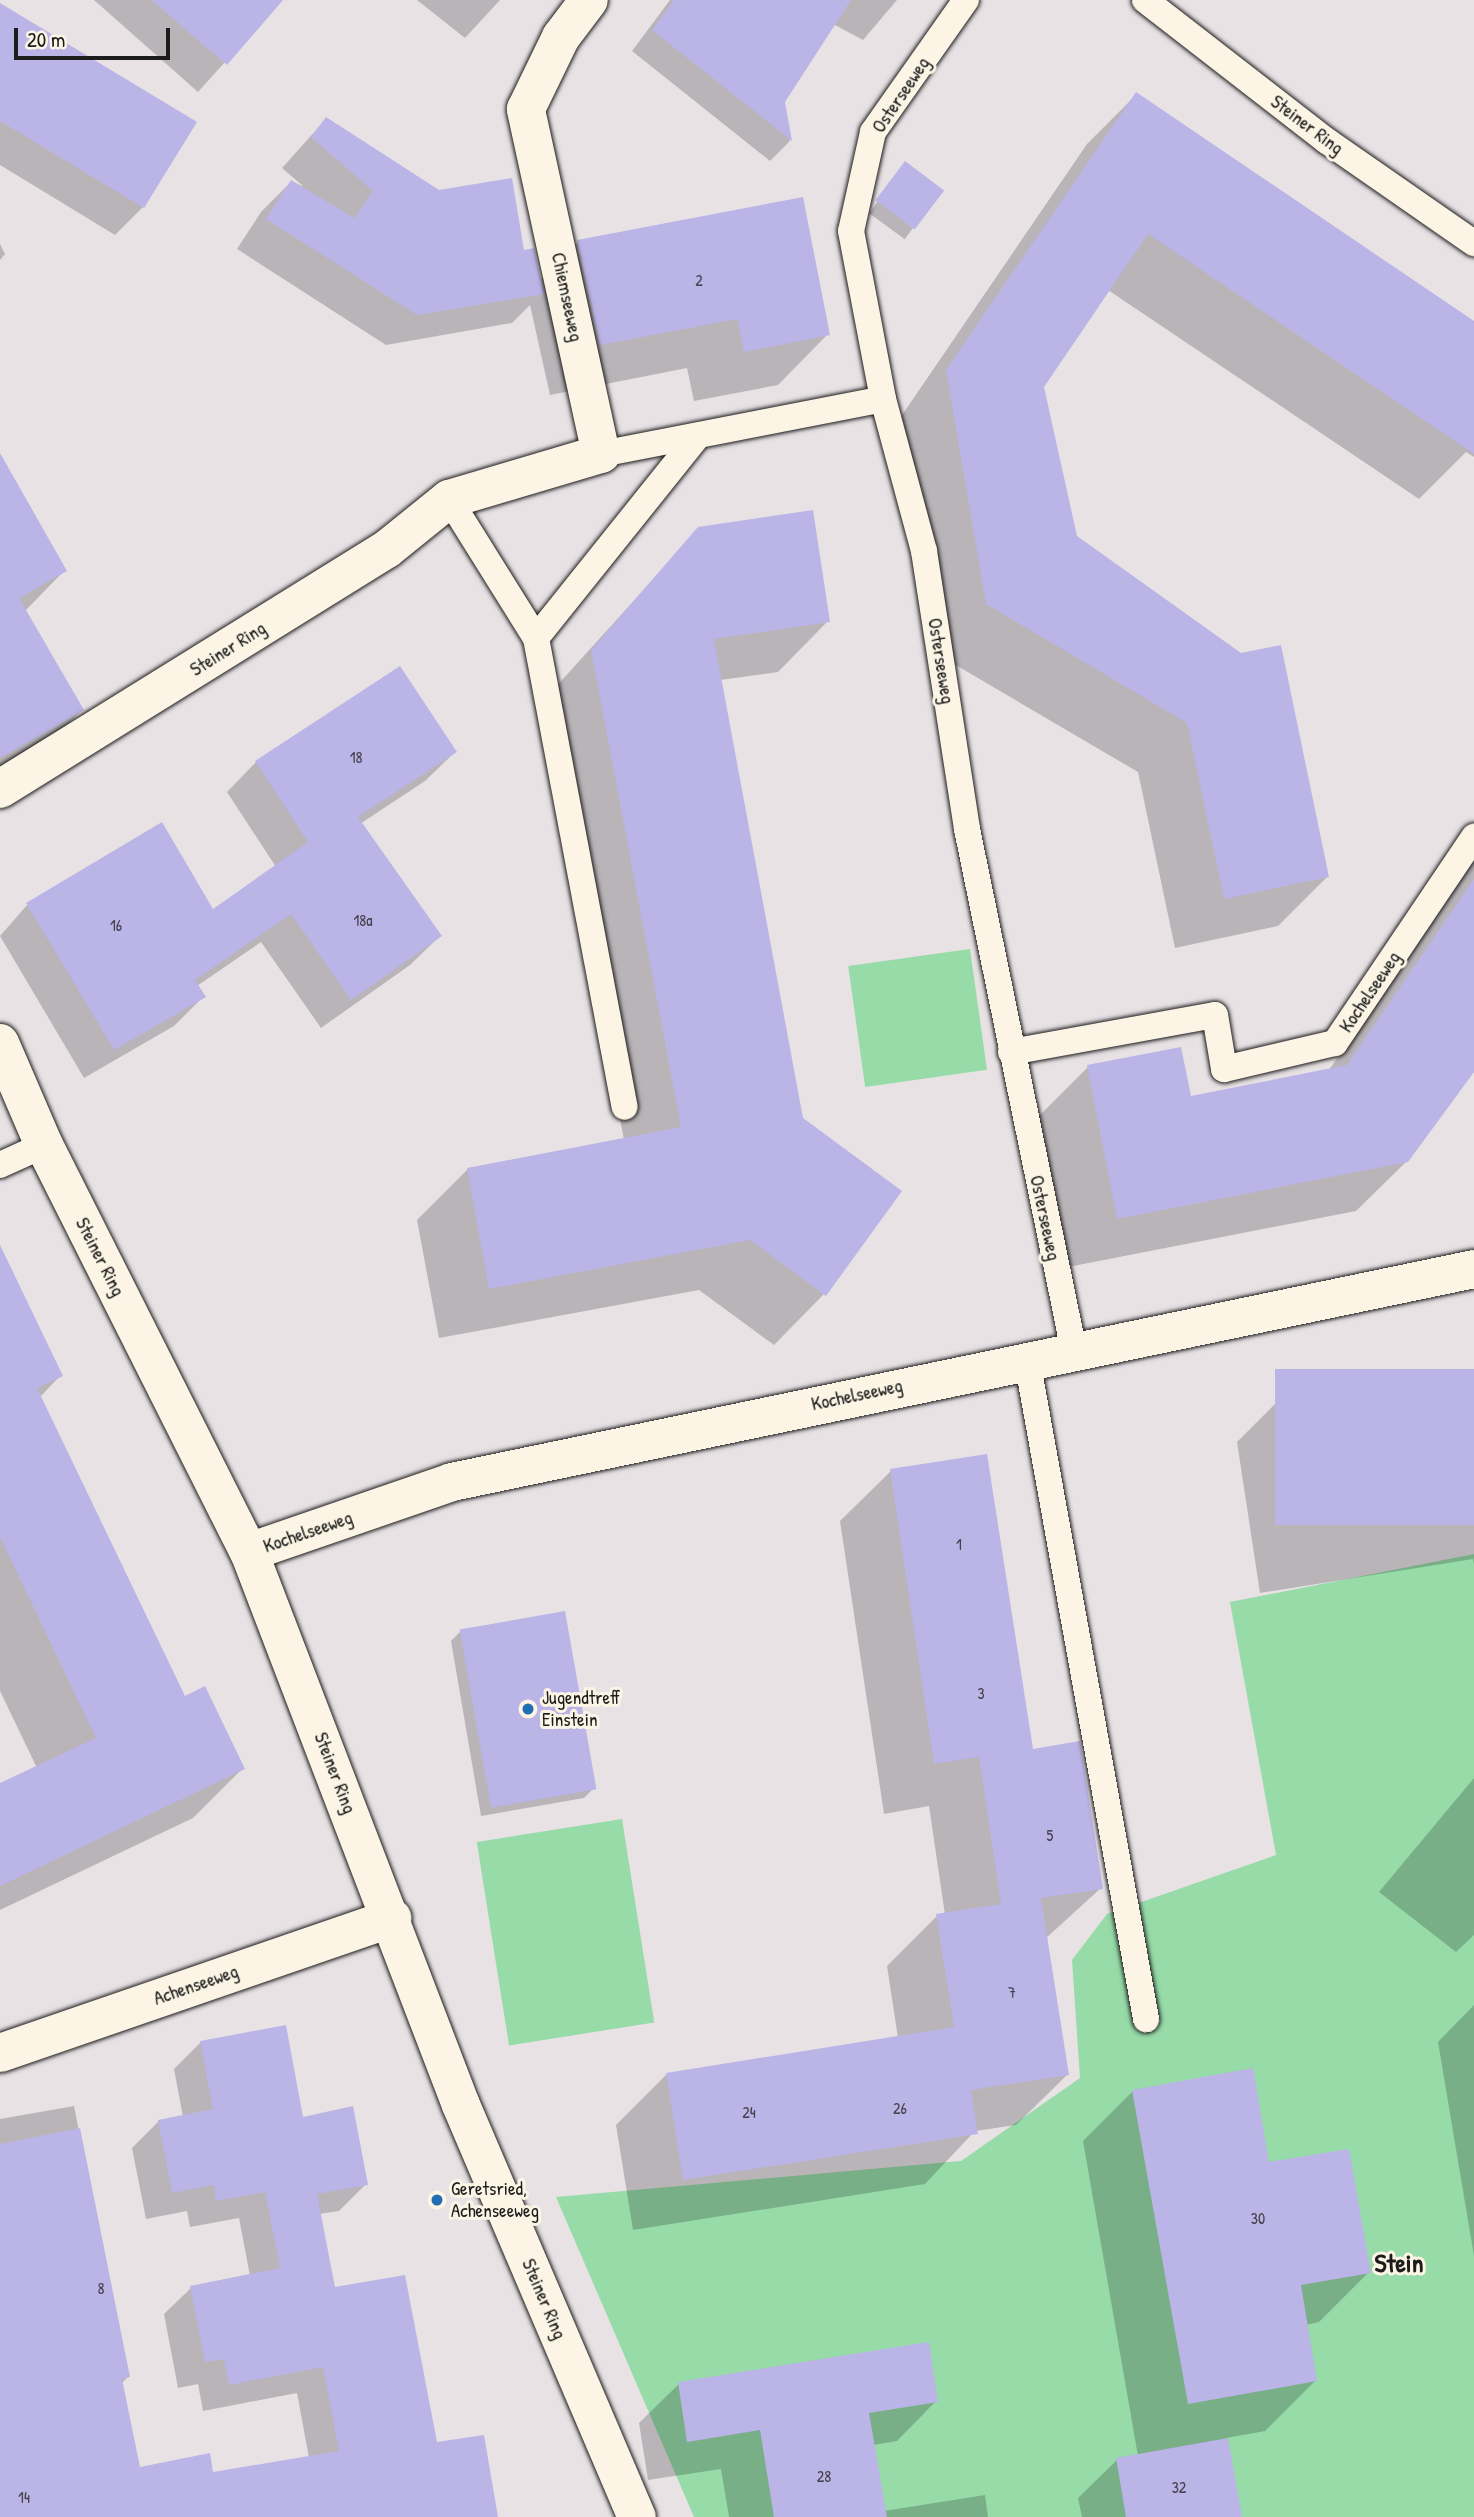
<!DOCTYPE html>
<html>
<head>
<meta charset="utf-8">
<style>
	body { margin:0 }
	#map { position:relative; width:1474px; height:2517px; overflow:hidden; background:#e8e2e5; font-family:"Patrick Hand",sans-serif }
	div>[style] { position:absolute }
	.green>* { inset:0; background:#96dba8; transform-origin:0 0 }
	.shadow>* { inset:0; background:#0003; transform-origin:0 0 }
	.building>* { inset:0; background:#bbb4e6; transform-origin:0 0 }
	.roads { filter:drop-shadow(0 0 2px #1c1c1c) drop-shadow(0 0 2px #1c1c1c) }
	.service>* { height:26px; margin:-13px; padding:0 13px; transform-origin:13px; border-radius:13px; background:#fcf5e5 }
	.minor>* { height:38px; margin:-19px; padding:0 19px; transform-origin:19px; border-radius:19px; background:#fcf5e5 }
	.dots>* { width:19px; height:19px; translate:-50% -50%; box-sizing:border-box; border:4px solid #fcf5e5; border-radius:50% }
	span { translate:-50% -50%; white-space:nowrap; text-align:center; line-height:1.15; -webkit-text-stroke:6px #fcf5e5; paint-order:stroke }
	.number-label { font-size:16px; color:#44424e }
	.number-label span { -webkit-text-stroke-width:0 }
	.street-label { font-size:19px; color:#1c1c1c }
	.poi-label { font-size:19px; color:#1c1c1c }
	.left { translate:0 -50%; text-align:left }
	.district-label { font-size:26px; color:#1c1c1c; font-weight:700 }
	.scale { position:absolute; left:14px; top:28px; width:156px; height:32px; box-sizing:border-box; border:4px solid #1c1c1c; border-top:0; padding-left:9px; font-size:21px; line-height:24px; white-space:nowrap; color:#1c1c1c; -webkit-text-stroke:5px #fcf5e5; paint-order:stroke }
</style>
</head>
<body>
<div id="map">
	<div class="green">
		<i style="left:970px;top:949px;width:122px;height:123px;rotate:82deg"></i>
		<i style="clip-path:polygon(1474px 1554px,1474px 2517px,694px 2517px,556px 2197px,961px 2161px,1080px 2078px,1072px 1960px,1107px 1914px,1276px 1855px,1230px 1602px)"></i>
		<i style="left:622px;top:1819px;width:206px;height:147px;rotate:81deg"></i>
	</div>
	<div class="shadow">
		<i style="clip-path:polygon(94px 0,281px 0,198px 92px)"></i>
		<i style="clip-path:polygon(417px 0,500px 0,465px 38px)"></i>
		<i style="clip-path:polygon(670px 0,897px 0,863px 40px,833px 24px,783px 102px,790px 141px,770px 161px,632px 51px)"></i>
		<i style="clip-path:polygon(0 5px,143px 207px,115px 235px,0 165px)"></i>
		<i style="clip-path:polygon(1136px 95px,1474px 323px,1474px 457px,1466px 452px,1419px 499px,1108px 290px,1042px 387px,1075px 537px,1327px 877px,1278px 926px,1175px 948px,1138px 772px,937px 654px,898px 421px,1087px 144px)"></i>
		<i style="clip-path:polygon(326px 119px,522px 252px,539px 281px,578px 242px,828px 334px,778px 385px,694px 401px,687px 368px,550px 395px,530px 305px,512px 323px,386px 345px,237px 249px,261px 212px,291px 182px,303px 186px,282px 168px)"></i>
		<i style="left:905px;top:164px;width:44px;height:61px;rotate:36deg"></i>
		<i style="clip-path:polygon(0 244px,5px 254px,0 260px)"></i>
		<i style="clip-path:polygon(0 505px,65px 570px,25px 611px,82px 710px,35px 757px,0 777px)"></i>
		<i style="clip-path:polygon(699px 529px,828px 621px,778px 672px,720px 680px,824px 1294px,774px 1345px,699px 1290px,439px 1338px,417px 1220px,468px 1169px,624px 1140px,542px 702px)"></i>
		<i style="clip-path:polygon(455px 752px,425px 781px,360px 824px,440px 936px,410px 965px,321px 1028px,261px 942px,197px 986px,203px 997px,174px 1026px,84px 1078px,0 936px,28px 904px,213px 912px,276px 867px,227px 792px,256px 762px)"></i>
		<i style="clip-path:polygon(1474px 859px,1474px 1069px,1407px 1161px,1356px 1211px,1068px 1267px,1039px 1116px,1088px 1067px,1189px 1098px,1329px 1070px)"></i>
		<i style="clip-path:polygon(0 1294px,60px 1376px,40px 1397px,184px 1698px,243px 1768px,193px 1818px,0 1910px,0 1785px,37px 1768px,0 1691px)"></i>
		<i style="clip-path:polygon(1474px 1392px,1474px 1565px,1473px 1559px,1260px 1593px,1237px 1442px,1278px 1401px)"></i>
		<i style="clip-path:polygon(891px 1471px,1101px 1888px,1045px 1939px,1067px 2075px,1016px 2125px,975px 2131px,925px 2184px,633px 2230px,616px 2125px,666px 2075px,898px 2038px,887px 1966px,937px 1916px,945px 1915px,929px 1806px,884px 1814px,840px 1521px)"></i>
		<i style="clip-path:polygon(461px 1631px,594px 1788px,584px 1798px,481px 1816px,451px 1641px)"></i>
		<i style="clip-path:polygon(1474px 1778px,1474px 1935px,1456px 1952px,1379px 1892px)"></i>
		<i style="clip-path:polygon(1474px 2005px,1474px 2256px,1438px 2042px)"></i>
		<i style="clip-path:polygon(201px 2042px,302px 2119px,366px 2184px,339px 2211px,319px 2214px,334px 2289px,435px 2444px,496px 2517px,0 2517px,0 2119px,74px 2106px,128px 2377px,122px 2383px,138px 2469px,212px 2474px,309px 2458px,297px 2393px,203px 2411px,198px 2384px,178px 2388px,164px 2314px,191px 2288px,250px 2276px,239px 2218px,190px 2227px,187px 2211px,146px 2219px,132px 2148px,159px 2121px,183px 2117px,174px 2069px)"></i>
		<i style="clip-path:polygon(1133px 2091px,1268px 2164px,1369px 2272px,1319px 2322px,1306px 2325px,1316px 2380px,1265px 2431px,1226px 2438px,1240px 2517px,1082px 2517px,1078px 2498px,1117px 2460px,1138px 2456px,1083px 2141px)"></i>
		<i style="clip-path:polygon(679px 2384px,936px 2401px,897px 2441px,873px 2445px,884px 2511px,985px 2495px,988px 2517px,729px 2517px,721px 2469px,648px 2480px,639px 2423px)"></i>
	</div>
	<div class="building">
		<i style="clip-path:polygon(151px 0,283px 0,227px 65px)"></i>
		<i style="clip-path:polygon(674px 0,851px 0,785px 102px,792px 141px,652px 30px)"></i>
		<i style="clip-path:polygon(0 3px,197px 122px,144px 208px,0 121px)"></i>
		<i style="clip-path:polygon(1136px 92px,1474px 321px,1474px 454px,1148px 234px,1044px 387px,1077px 536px,1241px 653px,1281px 645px,1329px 877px,1224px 899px,1187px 723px,986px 604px,946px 370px)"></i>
		<i style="clip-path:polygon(326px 117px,439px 190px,512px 178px,524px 250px,534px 248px,544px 294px,417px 315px,266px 219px,291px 180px,354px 218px,373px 191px,311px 137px)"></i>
		<i style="left:905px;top:161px;width:49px;height:49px;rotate:37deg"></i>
		<i style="clip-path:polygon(803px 197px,830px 335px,744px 352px,737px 319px,600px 345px,577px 240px)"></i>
		<i style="clip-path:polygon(0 453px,67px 571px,19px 598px,84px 710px,0 758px)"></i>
		<i style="clip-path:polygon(813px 510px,830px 622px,714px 639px,803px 1118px,902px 1191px,826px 1296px,750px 1240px,489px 1289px,467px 1168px,681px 1127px,591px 650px,698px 527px)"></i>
		<i style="clip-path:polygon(400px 666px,457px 752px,358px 817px,442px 936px,351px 1000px,291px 914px,195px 980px,206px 997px,114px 1050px,26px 903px,162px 822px,213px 909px,308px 842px,255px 761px)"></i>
		<i style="clip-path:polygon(1474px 879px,1474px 1072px,1408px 1162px,1117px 1219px,1087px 1065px,1181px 1047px,1191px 1096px,1347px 1065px)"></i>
		<i style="clip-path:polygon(0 1245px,63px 1376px,37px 1388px,185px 1696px,205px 1686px,245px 1769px,0 1886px,0 1783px,96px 1738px,0 1537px)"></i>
		<i style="left:1474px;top:1369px;width:156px;height:199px;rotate:90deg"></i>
		<i style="clip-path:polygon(987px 1454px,1033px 1749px,1080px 1741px,1103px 1889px,1041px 1898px,1069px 2075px,971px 2090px,978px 2134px,683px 2180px,666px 2073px,954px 2027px,936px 1914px,1001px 1904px,979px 1757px,934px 1764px,890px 1469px)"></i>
		<i style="left:565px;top:1611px;width:181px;height:107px;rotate:80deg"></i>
		<i style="clip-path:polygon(286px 2025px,303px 2117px,353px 2106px,368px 2185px,317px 2194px,335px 2287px,405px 2275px,437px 2442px,484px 2435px,498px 2517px,0 2517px,0 2144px,80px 2128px,130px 2377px,122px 2379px,140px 2467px,210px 2453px,213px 2472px,339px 2451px,323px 2367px,229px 2385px,224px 2359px,205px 2362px,190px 2286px,280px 2268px,265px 2192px,216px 2201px,214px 2185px,172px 2193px,158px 2120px,213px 2109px,200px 2041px)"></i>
		<i style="clip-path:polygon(1253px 2068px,1269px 2162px,1349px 2149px,1371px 2273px,1301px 2285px,1317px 2381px,1188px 2404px,1132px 2090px)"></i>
		<i style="clip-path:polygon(929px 2342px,938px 2402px,869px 2413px,887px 2517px,774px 2517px,760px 2430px,687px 2442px,678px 2382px)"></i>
		<i style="clip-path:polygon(1228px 2438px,1242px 2517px,1126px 2517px,1116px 2458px)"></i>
	</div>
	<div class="roads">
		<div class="service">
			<i style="left:966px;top:0;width:161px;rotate:125.2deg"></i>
			<i style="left:873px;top:132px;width:101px;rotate:102.5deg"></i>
			<i style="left:851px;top:231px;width:171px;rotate:79.2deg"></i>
			<i style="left:883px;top:399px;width:157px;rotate:74.9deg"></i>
			<i style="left:924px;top:551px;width:281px;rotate:81.2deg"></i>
			<i style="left:967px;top:829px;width:533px;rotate:78.42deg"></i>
			<i style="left:1145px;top:0;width:230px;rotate:37.8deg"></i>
			<i style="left:1327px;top:141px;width:179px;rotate:34.8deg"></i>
			<i style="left:601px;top:454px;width:287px;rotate:-11deg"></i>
			<i style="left:449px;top:499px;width:164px;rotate:58deg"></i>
			<i style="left:536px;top:638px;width:477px;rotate:79.3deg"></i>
			<i style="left:536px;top:638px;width:259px;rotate:-51.3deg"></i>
			<i style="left:1011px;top:1052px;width:207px;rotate:-10.3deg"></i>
			<i style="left:1215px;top:1015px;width:55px;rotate:80.5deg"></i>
			<i style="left:1224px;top:1069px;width:114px;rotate:-13.2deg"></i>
			<i style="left:1335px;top:1043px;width:249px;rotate:-56deg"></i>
			<i style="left:0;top:1165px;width:48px;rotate:-24.4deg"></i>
			<i style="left:1027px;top:1360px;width:670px;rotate:79.76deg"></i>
		</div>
		<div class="minor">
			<i style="left:0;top:789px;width:455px;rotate:-31.8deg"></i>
			<i style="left:387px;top:549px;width:80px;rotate:-38.9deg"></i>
			<i style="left:449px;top:499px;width:159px;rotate:-16.5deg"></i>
			<i style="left:601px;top:454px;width:353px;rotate:-102.3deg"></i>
			<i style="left:526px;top:109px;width:80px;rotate:-64.1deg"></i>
			<i style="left:561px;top:37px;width:46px;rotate:-52.9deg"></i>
			<i style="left:0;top:1043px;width:111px;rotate:66.7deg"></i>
			<i style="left:44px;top:1145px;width:456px;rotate:63.3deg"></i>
			<i style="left:249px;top:1552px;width:592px;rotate:69.03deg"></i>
			<i style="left:461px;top:2105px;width:448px;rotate:66.9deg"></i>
			<i style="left:249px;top:1552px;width:215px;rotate:-19deg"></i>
			<i style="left:452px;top:1482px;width:1044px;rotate:-11.77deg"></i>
			<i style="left:0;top:2053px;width:415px;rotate:-19deg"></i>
		</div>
	</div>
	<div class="dots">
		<i style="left:528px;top:1709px;background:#1f6fb2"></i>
		<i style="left:437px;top:2200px;background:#1f6fb2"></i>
	</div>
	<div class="number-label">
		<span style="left:699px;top:280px">2</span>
		<span style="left:356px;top:757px">18</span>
		<span style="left:363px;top:920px">18a</span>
		<span style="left:116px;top:925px">16</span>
		<span style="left:959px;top:1544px">1</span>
		<span style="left:981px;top:1693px">3</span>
		<span style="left:1050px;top:1835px">5</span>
		<span style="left:1012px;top:1992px">7</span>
		<span style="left:900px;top:2108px">26</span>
		<span style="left:749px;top:2112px">24</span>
		<span style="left:1258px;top:2218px">30</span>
		<span style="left:101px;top:2288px">8</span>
		<span style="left:824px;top:2476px">28</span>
		<span style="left:1179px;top:2487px">32</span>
		<span style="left:24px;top:2497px">14</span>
	</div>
	<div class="street-label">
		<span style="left:901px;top:95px;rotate:-56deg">Osterseeweg</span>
		<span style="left:1307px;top:125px;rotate:37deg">Steiner Ring</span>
		<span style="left:567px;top:297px;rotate:78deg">Chiemseeweg</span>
		<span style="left:228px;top:649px;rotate:-32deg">Steiner Ring</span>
		<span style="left:941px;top:661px;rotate:81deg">Osterseeweg</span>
		<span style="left:1370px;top:992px;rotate:-56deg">Kochelseeweg</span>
		<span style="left:1045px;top:1218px;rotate:78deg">Osterseeweg</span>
		<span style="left:100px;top:1257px;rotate:63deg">Steiner Ring</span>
		<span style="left:857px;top:1395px;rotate:-12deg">Kochelseeweg</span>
		<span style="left:308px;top:1532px;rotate:-19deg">Kochelseeweg</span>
		<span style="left:335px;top:1773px;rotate:69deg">Steiner Ring</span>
		<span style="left:196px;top:1985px;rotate:-19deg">Achenseeweg</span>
		<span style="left:544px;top:2299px;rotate:67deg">Steiner Ring</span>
	</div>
	<div class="poi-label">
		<span class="left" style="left:542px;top:1709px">Jugendtreff<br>Einstein</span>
		<span class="left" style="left:451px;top:2200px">Geretsried,<br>Achenseeweg</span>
	</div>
	<div class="district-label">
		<span style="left:1399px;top:2263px">Stein</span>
	</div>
	<div class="scale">20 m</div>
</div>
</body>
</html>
